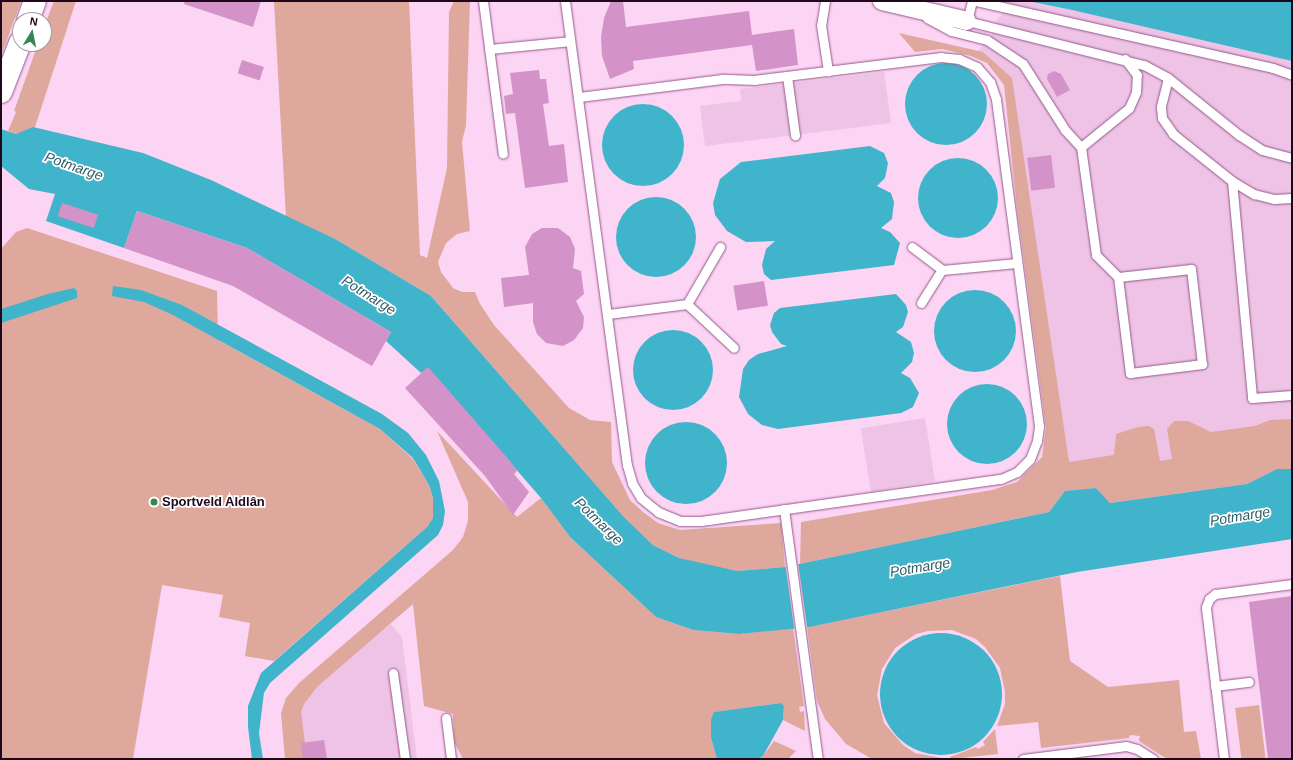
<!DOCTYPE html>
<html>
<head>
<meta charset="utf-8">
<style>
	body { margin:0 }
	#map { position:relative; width:1293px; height:760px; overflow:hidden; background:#fcd4f4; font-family:Arial,sans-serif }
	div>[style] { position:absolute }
	.built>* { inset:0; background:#eec3e6; transform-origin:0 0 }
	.green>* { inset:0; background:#dea89c; transform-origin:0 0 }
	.water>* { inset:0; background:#40b4ca }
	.round { border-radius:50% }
	.pier>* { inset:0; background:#fcd4f4; transform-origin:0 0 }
	.building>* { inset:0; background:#d392c8; transform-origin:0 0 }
	.roads { filter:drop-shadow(0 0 1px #935889) drop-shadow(0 0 1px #935889) }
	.lane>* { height:9px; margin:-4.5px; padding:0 4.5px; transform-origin:4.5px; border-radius:4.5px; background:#fff }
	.street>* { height:18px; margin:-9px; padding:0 9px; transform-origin:9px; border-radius:9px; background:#fff }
	.secondary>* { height:22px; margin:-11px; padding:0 11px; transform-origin:11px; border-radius:11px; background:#fff }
	.dots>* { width:11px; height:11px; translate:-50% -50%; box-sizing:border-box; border:2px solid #fff; border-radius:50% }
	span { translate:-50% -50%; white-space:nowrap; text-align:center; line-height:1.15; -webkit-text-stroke:3.5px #fff; paint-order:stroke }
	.poi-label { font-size:13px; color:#1f081c; font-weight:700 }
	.left { translate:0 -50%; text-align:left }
	.water-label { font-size:14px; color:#2d5d67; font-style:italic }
	.frame { position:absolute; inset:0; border:2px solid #1f081c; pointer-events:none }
	.north { position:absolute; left:12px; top:12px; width:40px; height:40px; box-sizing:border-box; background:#fff; border:1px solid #a59ca4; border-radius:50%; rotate:10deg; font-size:11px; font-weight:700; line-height:16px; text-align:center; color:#1f081c }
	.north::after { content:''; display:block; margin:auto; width:14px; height:18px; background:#388554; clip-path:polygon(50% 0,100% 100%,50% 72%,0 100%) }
</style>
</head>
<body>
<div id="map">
	<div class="built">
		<i style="clip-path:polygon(1004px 1px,1028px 1px,1072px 10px,1292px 61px,1292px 469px,1070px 491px,1006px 77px,975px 54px,992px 35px,998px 17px,1001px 16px)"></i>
		<i style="clip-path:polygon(884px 72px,891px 123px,705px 146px,700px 106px,741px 101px,740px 89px)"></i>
		<i style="left:925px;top:418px;width:64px;height:65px;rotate:81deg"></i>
		<i style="clip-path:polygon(391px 624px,402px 638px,417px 759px,297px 759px,291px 713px,310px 684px)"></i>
	</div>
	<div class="green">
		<i style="clip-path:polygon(1px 1px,21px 1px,1px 56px)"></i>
		<i style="clip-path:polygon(54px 1px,76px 1px,35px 127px,16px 134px,8px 131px,16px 112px,14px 111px,38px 44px,44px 44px,44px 27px)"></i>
		<i style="clip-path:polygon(274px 1px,409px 1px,420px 255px,427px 258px,447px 168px,449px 12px,454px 1px,470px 1px,466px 125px,462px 142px,470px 231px,457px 234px,446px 243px,438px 262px,441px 272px,453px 288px,462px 292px,475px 292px,480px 304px,494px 325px,569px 408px,590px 420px,611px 422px,612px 462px,630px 500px,643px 512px,658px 523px,680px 530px,781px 523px,785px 567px,737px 571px,708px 566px,679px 558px,653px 545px,623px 516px,431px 296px,337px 240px,286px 218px)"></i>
		<i style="clip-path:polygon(899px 33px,983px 52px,1012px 78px,1069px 462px,1114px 455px,1116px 434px,1138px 427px,1149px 426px,1154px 429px,1160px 461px,1172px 459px,1167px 429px,1174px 421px,1188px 421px,1211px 432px,1255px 426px,1270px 420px,1292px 419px,1292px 469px,1277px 469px,1247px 484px,1110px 503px,1096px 488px,1065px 491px,1049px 512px,800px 564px,801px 522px,992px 490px,1017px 482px,1042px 457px,1046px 428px,1017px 208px,1004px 85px,987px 63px,971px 56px,942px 49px,915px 52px)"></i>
		<i style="clip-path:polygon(27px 228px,217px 291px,218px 340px,380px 429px,413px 459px,429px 485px,433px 499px,433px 518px,427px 527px,274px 661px,245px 656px,250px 623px,219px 617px,223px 595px,162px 585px,133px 759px,1px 759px,1px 249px,16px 232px)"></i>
		<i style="clip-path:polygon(437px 431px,517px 517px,541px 498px,570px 537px,656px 617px,693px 630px,739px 634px,793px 628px,804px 706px,799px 707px,800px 712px,804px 711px,805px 731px,783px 720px,784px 706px,780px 703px,715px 712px,711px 738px,717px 759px,463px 759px,454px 742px,453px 714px,424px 706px,413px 604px,317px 687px,304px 704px,301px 712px,307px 759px,285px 759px,281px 713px,286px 698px,299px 683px,453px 550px,463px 537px,468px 521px,468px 502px)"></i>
		<i style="clip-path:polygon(1060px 576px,1070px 661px,1108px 687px,1179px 680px,1184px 732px,1196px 731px,1201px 759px,1167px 759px,1139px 741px,1140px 736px,1130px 735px,1129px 738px,1041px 748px,1038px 722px,997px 726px,1005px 704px,1005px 692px,1000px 668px,985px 647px,976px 639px,952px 630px,928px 631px,916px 634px,895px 648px,882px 669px,877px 695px,884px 723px,903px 745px,915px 753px,947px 759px,872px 759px,846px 744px,825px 719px,817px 701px,807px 627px)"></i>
		<i style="left:1259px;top:705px;width:54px;height:24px;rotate:83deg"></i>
		<i style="clip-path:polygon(995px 729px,998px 754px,951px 759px,950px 757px,976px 747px,978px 749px,985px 745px,983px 742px)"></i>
		<i style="clip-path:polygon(774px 741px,796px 751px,788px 759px,758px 759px,763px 756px)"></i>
	</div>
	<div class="water">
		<i style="clip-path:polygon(1028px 1px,1292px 1px,1292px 61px,1072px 10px)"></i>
		<i class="round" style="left:905px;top:63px;width:82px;height:82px"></i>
		<i class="round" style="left:602px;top:104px;width:82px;height:82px"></i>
		<i style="clip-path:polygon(33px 127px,143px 153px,211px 180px,337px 240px,431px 296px,623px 516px,653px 545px,679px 558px,737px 571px,785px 567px,1049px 512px,1065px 491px,1096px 488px,1110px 503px,1247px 484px,1277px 469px,1292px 469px,1292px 539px,1077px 572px,809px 627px,739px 634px,693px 630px,656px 617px,570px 537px,541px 498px,428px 368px,421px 373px,386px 341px,391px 332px,247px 248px,137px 211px,124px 248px,46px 221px,55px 194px,29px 189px,1px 166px,1px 129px,16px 134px)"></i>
		<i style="clip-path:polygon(870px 146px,884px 153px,888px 163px,885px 178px,877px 186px,891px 193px,894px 202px,892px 219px,881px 228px,890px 232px,900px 243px,894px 265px,771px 280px,764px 274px,762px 265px,766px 249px,775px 241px,746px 242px,727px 231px,715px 215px,713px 203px,720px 179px,741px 162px)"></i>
		<i class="round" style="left:918px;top:158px;width:80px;height:80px"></i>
		<i class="round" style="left:616px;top:197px;width:80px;height:80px"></i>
		<i style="clip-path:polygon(113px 286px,141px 290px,182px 305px,382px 414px,408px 433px,426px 455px,439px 481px,445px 511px,443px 525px,438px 535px,270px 683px,264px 693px,259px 733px,263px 759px,252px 759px,248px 727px,248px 706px,261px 673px,427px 527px,433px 518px,433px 498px,429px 485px,413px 458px,380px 429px,173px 315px,144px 302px,112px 296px)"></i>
		<i style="clip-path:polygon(74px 288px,77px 291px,77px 298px,1px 323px,1px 309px,48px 294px)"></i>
		<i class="round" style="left:934px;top:290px;width:82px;height:82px"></i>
		<i style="clip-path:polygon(896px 294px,906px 305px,908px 312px,903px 327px,896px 332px,911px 342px,914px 353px,912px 362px,901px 373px,910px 378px,919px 393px,913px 407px,901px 413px,778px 429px,762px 425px,748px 414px,739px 397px,743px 369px,749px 360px,758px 354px,787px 346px,781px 344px,772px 332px,770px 325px,774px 313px,780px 308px)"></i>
		<i class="round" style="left:633px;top:330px;width:80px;height:80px"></i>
		<i class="round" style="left:947px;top:384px;width:80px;height:80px"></i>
		<i class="round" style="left:645px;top:422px;width:82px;height:82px"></i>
		<i class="round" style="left:880px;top:633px;width:122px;height:122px"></i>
		<i style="clip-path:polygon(781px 703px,784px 706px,783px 720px,763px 756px,758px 759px,717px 759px,711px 738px,711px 720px,714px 712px)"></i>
	</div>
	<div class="pier">
		<i style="left:798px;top:562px;width:68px;height:13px;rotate:82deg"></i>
	</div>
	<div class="building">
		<i style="clip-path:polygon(185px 1px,261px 1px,253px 27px,184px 4px)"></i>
		<i style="clip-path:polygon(611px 1px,623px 1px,626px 27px,749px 11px,752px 35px,794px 29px,798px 65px,756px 71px,752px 45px,633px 61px,634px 69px,610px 79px,602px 56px,601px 37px,604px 18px)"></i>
		<i style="left:242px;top:60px;width:23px;height:14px;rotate:18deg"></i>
		<i style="clip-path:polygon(539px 70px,540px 79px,546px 79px,549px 103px,543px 104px,549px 146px,564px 144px,568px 182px,525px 188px,515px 113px,506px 114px,504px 96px,513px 94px,510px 73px)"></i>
		<i style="clip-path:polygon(1054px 71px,1061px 74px,1070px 90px,1057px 97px,1047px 79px,1048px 74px)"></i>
		<i style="left:1051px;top:155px;width:33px;height:24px;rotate:83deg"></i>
		<i style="left:62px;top:203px;width:38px;height:14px;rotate:18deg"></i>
		<i style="clip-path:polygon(137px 211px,247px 248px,391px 332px,372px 366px,233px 286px,124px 248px)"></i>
		<i style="clip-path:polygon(542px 228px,558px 228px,570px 237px,575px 249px,573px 268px,581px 271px,584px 294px,576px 301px,584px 317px,583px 328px,574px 340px,563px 346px,546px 343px,537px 334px,533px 322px,533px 303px,504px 307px,501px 278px,529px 275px,525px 247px,532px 234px)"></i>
		<i style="left:764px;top:281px;width:25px;height:31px;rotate:81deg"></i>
		<i style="clip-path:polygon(428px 367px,510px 461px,517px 471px,514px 474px,529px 492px,513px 515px,485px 476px,405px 388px)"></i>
		<i style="clip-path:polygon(1292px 596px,1292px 759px,1268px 759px,1249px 602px)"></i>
		<i style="clip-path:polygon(324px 740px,327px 759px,303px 759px,301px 743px)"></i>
	</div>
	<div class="roads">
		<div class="lane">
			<i style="left:483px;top:1px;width:154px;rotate:82.6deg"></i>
			<i style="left:565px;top:1px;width:468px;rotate:82.4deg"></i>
			<i style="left:627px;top:465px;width:19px;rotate:74deg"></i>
			<i style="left:632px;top:483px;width:17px;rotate:59deg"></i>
			<i style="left:641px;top:498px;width:22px;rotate:39deg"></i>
			<i style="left:658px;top:512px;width:24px;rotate:22deg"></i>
			<i style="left:680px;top:521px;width:21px"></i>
			<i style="left:701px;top:521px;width:303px;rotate:-8deg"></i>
			<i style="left:1001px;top:479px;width:17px;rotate:-24deg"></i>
			<i style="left:1017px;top:472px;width:18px;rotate:-45deg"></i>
			<i style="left:1030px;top:459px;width:19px;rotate:-69deg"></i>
			<i style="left:1037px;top:441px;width:15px;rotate:-82deg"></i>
			<i style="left:1039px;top:426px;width:330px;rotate:-97.5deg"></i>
			<i style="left:996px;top:99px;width:18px;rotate:-109deg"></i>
			<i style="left:990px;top:82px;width:20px;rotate:-131deg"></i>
			<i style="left:977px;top:67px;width:20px;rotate:-156deg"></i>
			<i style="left:959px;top:59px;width:18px;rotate:-174deg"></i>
			<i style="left:941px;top:57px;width:187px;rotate:173deg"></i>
			<i style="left:755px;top:80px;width:33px;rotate:-178deg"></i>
			<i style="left:722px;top:79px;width:144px;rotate:172.8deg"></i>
			<i style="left:825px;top:1px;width:24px;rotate:99deg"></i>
			<i style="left:821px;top:25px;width:47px;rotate:81.3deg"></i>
			<i style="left:972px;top:1px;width:21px;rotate:104deg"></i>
			<i style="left:967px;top:21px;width:182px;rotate:14deg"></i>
			<i style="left:1144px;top:65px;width:27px;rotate:28deg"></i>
			<i style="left:1168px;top:78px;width:91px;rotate:38.8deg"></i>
			<i style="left:1239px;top:135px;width:27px;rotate:33deg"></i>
			<i style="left:1262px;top:150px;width:31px;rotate:15deg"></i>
			<i style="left:976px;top:1px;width:304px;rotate:12.7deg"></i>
			<i style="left:1273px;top:68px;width:20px;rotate:20deg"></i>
			<i style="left:927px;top:18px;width:27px;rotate:28deg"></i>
			<i style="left:951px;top:31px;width:37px;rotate:14deg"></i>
			<i style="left:987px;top:40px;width:43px;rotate:33.7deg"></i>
			<i style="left:1023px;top:64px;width:78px;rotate:57.5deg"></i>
			<i style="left:1065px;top:130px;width:23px;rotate:47deg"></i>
			<i style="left:1081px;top:147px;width:109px;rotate:82.1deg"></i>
			<i style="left:1096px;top:255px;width:31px;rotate:45deg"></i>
			<i style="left:1118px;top:277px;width:97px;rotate:82.9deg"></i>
			<i style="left:1130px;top:373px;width:73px;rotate:-7.1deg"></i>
			<i style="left:1202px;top:364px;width:96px;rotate:-96.6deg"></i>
			<i style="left:1191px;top:269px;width:73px;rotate:173.7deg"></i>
			<i style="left:489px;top:49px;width:81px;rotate:-5.6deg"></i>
			<i style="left:787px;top:76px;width:60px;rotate:82.3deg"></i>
			<i style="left:1168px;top:78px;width:30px;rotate:104deg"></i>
			<i style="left:1161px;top:107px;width:11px;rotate:85deg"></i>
			<i style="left:1162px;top:118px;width:19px;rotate:55deg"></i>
			<i style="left:1173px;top:134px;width:75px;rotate:38.5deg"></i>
			<i style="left:1232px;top:181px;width:26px;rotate:31deg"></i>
			<i style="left:1254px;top:194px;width:21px;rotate:14deg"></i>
			<i style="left:1274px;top:199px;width:18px;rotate:-3deg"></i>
			<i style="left:1081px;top:147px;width:62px;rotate:-39.1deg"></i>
			<i style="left:1129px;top:108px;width:17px;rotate:-66deg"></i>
			<i style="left:1136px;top:92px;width:17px;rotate:-87deg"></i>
			<i style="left:1137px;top:75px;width:20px;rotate:-127deg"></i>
			<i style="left:1232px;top:181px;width:218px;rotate:84.7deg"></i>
			<i style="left:1252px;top:398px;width:40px;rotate:-4.3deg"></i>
			<i style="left:912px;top:247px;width:38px;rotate:37deg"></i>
			<i style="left:942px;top:270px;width:75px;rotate:-5.3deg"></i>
			<i style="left:921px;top:303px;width:39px;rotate:-58deg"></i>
			<i style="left:687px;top:304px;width:64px;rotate:43.1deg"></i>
			<i style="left:608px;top:314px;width:80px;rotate:-7.2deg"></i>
			<i style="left:687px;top:304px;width:66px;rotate:-59.9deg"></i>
			<i style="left:784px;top:509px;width:252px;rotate:82.3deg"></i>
			<i style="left:393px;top:673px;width:87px;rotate:82.1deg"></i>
			<i style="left:1215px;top:686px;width:34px;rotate:-7deg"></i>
			<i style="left:446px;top:718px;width:41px;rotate:83deg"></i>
			<i style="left:1023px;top:759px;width:104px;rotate:-7.2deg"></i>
			<i style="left:1126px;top:746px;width:11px;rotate:15deg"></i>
			<i style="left:1137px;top:749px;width:19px;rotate:32deg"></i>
			<i style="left:1224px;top:759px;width:153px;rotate:-96.8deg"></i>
			<i style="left:1206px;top:607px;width:9px;rotate:-69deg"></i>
			<i style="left:1209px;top:599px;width:8px;rotate:-40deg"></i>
			<i style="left:1215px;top:594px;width:78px;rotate:-7.4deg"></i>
		</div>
		<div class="street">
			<i style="left:882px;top:1px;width:87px;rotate:13.2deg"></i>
		</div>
		<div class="secondary">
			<i style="left:28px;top:20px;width:20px;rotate:-70deg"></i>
			<i style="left:1px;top:92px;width:53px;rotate:-68.8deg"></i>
		</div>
	</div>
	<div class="dots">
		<i style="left:154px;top:502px;background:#388554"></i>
	</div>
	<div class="poi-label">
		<span class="left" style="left:162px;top:502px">Sportveld Aldlân</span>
	</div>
	<div class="water-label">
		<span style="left:74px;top:166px;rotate:19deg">Potmarge</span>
		<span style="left:369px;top:295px;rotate:32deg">Potmarge</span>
		<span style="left:1240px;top:516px;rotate:-9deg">Potmarge</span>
		<span style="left:599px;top:521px;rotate:44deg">Potmarge</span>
		<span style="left:920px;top:567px;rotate:-9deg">Potmarge</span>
	</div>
	<div class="frame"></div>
	<div class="north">N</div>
</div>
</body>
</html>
